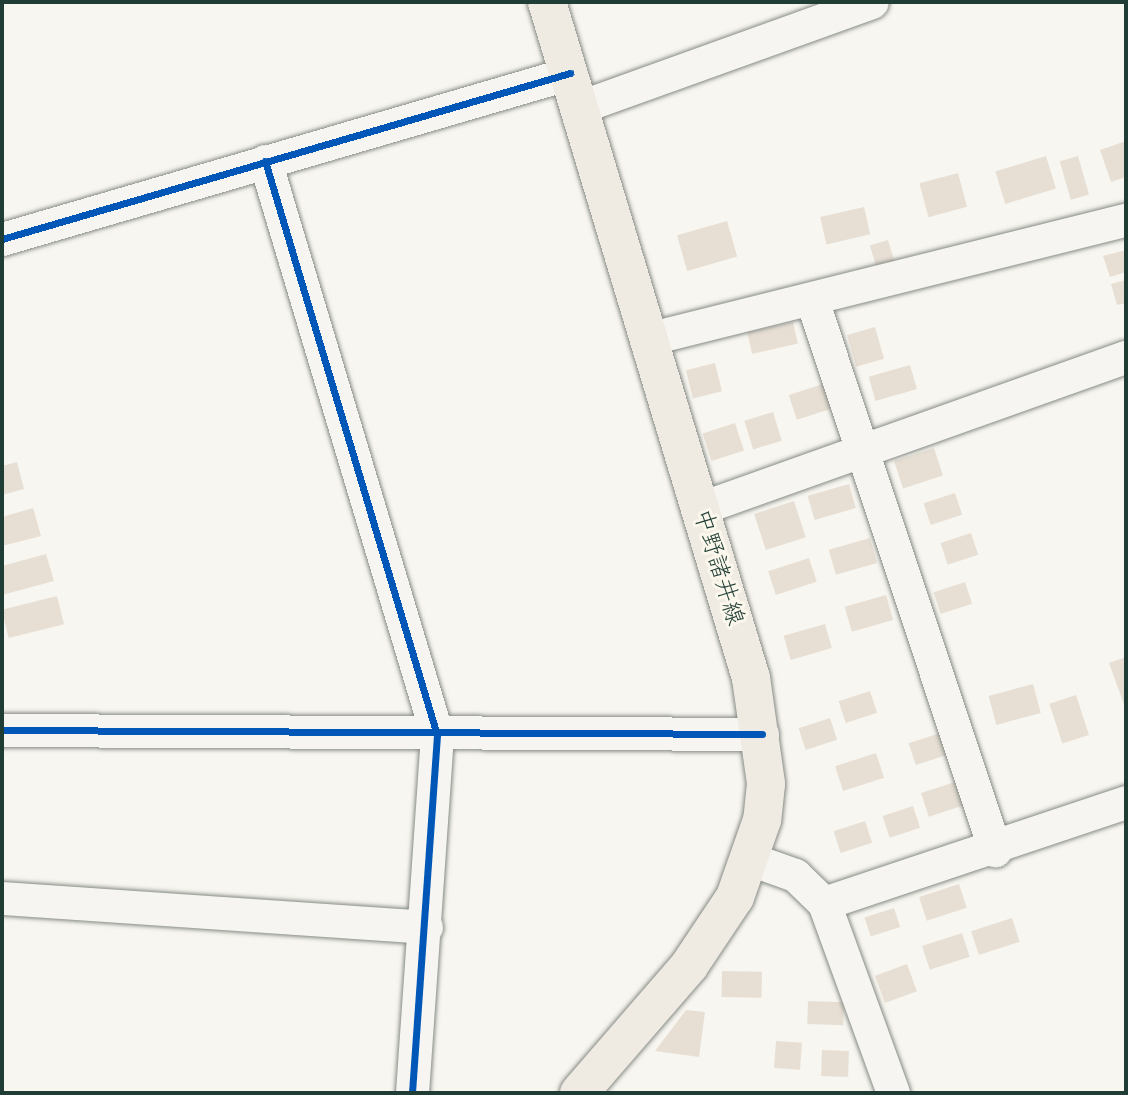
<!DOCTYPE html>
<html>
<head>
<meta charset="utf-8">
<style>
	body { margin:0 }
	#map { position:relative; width:1128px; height:1095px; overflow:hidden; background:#f8f6f0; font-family:Dekko,"Klee One",sans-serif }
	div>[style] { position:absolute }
	.building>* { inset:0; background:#e7dfd4; transform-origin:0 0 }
	.roads { filter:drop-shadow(0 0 2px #868b86) drop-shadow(0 0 2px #868b86) }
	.minor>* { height:33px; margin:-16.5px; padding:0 16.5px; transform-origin:16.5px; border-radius:16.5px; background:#f6f5f1 }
	.major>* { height:38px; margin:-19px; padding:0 19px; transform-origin:19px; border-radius:19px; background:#f0ebe2 }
	.cycleway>* { height:7px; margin:-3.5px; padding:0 3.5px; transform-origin:3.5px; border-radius:3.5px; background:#0057b8 }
	span { translate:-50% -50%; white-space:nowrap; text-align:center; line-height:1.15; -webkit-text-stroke:6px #fbf7ec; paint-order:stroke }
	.street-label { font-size:24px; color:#1f3d34 }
	.frame { position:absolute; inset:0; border:4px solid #1f3d34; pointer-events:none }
</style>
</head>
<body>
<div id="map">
	<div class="building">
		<i style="clip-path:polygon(1126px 141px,1126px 177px,1111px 182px,1100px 150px)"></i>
		<i style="left:1046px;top:156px;width:34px;height:53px;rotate:73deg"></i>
		<i style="left:1078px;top:156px;width:40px;height:19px;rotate:74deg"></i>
		<i style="left:958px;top:173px;width:35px;height:40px;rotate:75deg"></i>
		<i style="left:864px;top:207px;width:28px;height:45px;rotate:77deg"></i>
		<i style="left:727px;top:221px;width:37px;height:52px;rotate:74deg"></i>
		<i style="left:888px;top:240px;width:24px;height:19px;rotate:73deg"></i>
		<i style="clip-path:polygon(1126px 250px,1126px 272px,1110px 277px,1103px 256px)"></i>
		<i style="clip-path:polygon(1126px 280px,1126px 303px,1117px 305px,1111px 284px)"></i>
		<i style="left:793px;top:322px;width:22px;height:47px;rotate:77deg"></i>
		<i style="left:875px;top:327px;width:33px;height:29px;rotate:74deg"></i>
		<i style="left:715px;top:363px;width:29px;height:30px;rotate:76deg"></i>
		<i style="left:910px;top:365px;width:25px;height:43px;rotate:74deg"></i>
		<i style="left:823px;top:384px;width:26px;height:36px;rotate:72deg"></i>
		<i style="left:773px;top:412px;width:30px;height:30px;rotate:73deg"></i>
		<i style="left:735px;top:423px;width:29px;height:34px;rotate:72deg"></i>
		<i style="left:934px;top:448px;width:29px;height:42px;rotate:72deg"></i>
		<i style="clip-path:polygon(17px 462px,24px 489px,2px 495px,2px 466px)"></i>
		<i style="left:849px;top:484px;width:25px;height:43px;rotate:74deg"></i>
		<i style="left:955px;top:493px;width:23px;height:33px;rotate:72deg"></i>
		<i style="left:794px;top:501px;width:38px;height:42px;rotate:72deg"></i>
		<i style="clip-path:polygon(33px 508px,41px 536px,2px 546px,2px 517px)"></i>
		<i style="left:971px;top:533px;width:23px;height:32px;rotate:72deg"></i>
		<i style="left:870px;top:538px;width:26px;height:43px;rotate:74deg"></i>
		<i style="clip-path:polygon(46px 554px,54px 581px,2px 595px,2px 566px)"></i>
		<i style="left:809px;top:558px;width:25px;height:43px;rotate:72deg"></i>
		<i style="left:965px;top:582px;width:23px;height:33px;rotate:72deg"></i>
		<i style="left:886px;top:595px;width:26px;height:43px;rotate:74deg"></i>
		<i style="left:57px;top:596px;width:29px;height:57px;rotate:76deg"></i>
		<i style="left:825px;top:624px;width:25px;height:43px;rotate:74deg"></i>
		<i style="clip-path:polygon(1126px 657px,1126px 710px,1109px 663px)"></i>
		<i style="left:1033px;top:684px;width:30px;height:46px;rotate:75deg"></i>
		<i style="left:870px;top:691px;width:23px;height:33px;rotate:72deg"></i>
		<i style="left:1076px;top:695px;width:42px;height:28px;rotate:72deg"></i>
		<i style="left:830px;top:718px;width:23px;height:33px;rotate:72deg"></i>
		<i style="left:940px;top:733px;width:23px;height:33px;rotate:72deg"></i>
		<i style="left:876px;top:753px;width:26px;height:43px;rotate:72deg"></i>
		<i style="left:961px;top:780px;width:25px;height:42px;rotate:72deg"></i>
		<i style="left:913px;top:806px;width:23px;height:32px;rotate:72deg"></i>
		<i style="left:865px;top:821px;width:23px;height:33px;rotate:72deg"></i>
		<i style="left:959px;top:884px;width:25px;height:42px;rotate:72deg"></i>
		<i style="left:894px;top:908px;width:20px;height:31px;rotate:72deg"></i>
		<i style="left:1012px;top:918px;width:25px;height:43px;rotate:72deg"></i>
		<i style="left:962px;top:933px;width:25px;height:42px;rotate:72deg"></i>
		<i style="left:907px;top:964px;width:29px;height:34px;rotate:70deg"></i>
		<i style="left:722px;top:971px;width:40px;height:26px;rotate:1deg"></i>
		<i style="left:808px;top:1001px;width:36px;height:23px;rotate:2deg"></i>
		<i style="clip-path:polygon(686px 1010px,705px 1012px,699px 1057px,655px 1051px)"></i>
		<i style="left:776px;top:1041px;width:26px;height:27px;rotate:4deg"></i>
		<i style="left:822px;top:1050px;width:27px;height:26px;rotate:2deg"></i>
	</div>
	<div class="roads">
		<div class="minor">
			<i style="left:580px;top:107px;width:310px;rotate:-19.8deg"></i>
			<i style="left:265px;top:161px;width:599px;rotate:73.32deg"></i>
			<i style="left:437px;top:735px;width:359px;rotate:94deg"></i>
			<i style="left:2px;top:239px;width:592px;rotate:-16.29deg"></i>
			<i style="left:812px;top:300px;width:580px;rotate:71.6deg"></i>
			<i style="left:647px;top:339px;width:494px;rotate:-14deg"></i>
			<i style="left:698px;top:509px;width:454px;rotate:-19.6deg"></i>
			<i style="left:2px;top:730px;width:760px;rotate:0.3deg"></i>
			<i style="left:750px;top:859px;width:48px;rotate:19.6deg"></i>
			<i style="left:795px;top:875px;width:40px;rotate:44deg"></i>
			<i style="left:824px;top:903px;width:202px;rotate:70deg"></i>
			<i style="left:2px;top:898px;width:425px;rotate:3.9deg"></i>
			<i style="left:824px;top:903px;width:318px;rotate:-18.5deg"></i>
		</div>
		<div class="major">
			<i style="left:547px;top:2px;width:706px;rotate:73.21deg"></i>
			<i style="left:751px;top:678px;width:107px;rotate:81.9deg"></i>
			<i style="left:766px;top:784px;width:36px;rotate:96deg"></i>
			<i style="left:762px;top:820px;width:82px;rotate:109.3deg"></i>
			<i style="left:735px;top:897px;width:83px;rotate:123.7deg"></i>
			<i style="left:689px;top:966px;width:168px;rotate:130.9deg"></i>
		</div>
	</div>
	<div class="cycleway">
		<i style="left:265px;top:161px;width:599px;rotate:73.32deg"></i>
		<i style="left:437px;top:735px;width:359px;rotate:94deg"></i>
		<i style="left:2px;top:239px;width:592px;rotate:-16.29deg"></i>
		<i style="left:2px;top:730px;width:760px;rotate:0.3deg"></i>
	</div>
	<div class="street-label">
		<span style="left:716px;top:568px;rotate:73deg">中野諸井線</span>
	</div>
	<div class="frame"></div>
</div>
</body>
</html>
